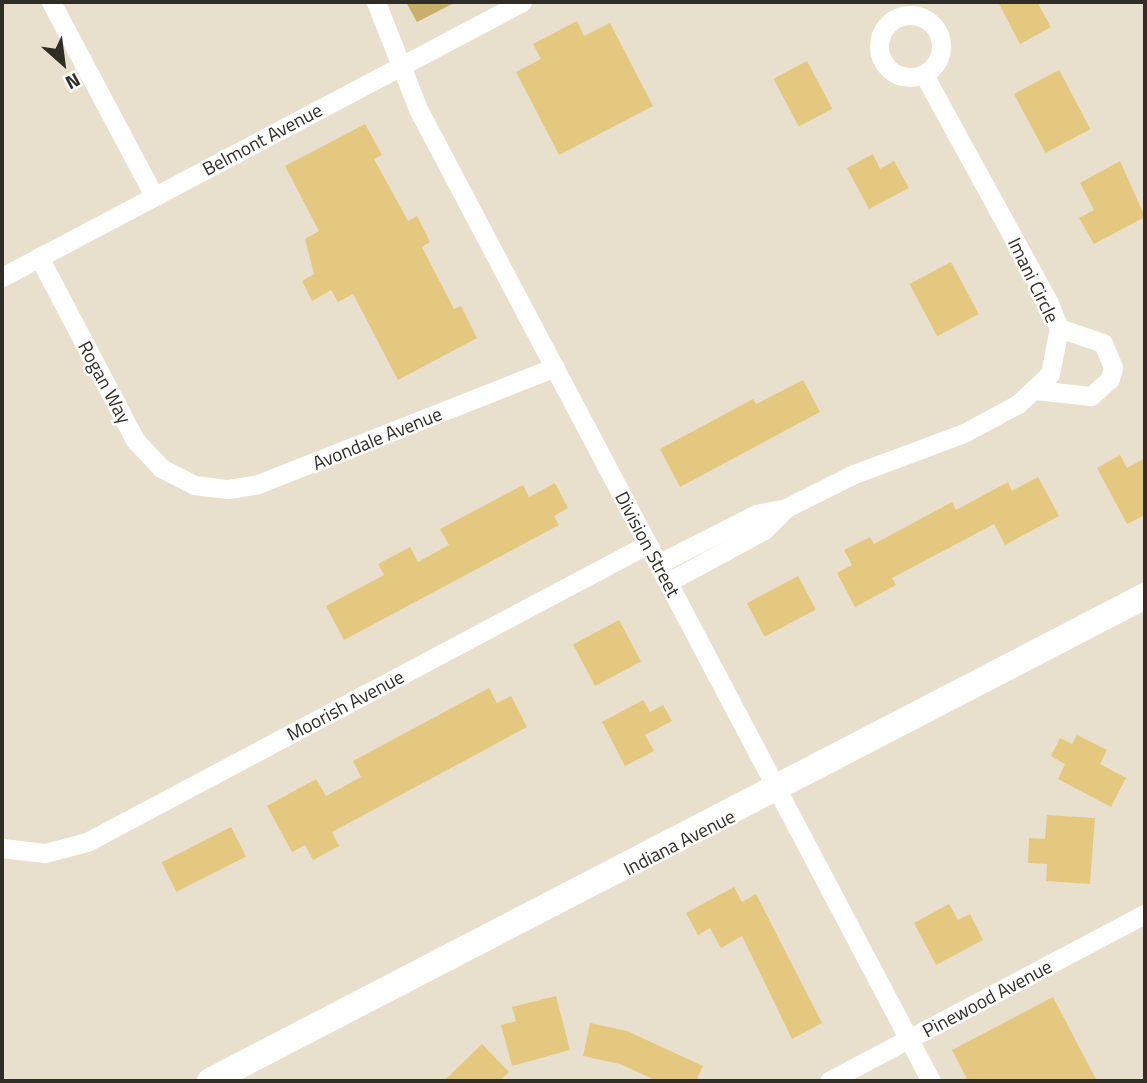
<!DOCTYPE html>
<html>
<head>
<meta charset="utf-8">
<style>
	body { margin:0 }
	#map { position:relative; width:1147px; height:1083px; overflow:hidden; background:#e8e0cc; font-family:"Titillium Web",sans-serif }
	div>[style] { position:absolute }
	.green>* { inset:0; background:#caaf6a }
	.building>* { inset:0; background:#e4c87f; transform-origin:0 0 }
	.street>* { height:19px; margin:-9.5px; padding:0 9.5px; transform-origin:9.5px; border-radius:9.5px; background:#fff }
	.street>.ring { margin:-9.5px; padding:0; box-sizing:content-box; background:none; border:19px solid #fff; border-radius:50% }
	.secondary>* { height:26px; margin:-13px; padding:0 13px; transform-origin:13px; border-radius:13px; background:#fff }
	span { translate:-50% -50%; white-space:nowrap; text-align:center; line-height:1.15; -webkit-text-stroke:5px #fff; paint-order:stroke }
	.street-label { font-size:19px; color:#302d26 }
	.frame { position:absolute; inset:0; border:4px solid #302d26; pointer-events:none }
	.north { position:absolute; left:28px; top:28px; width:70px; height:70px; -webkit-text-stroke:5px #fff; paint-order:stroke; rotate:152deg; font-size:19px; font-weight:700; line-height:28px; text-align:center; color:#302d26 }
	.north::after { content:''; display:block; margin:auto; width:24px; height:32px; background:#302d26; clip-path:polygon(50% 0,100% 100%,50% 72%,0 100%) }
</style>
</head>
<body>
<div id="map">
	<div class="green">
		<i style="clip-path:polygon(406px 2px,456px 2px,417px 22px)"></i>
	</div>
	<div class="building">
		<i style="clip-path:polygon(998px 2px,1037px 2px,1051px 27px,1020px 44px)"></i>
		<i style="clip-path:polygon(577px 21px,584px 36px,610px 23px,653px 106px,559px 155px,516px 72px,541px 59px,533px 44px)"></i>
		<i style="left:807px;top:61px;width:54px;height:38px;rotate:62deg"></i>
		<i style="left:1059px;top:70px;width:67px;height:51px;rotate:62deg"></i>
		<i style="clip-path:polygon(365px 124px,382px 155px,374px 159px,408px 221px,417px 216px,430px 242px,422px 247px,454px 309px,461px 306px,477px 338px,398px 380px,353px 294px,338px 302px,331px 290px,312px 301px,302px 281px,314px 274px,305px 239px,319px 231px,285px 166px)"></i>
		<i style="clip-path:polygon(873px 154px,880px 169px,894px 161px,909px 188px,869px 209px,847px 168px)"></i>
		<i style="clip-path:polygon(1120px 161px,1145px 217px,1094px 244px,1079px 218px,1094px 210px,1080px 183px)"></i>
		<i style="left:951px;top:262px;width:59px;height:47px;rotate:62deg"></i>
		<i style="clip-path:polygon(803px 380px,820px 412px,680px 487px,660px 449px,753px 399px,756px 404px)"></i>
		<i style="clip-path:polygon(1120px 455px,1127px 468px,1145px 458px,1145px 515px,1127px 524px,1097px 468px)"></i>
		<i style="clip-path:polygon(1038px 477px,1059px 516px,1005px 545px,994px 524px,892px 578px,896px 585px,855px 607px,837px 573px,852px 565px,844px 550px,870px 537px,874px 544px,952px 502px,956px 510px,1008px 482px,1012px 491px)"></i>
		<i style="clip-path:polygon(555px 483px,568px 508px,554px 516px,559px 525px,344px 640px,326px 606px,384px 575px,378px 564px,410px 547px,418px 562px,449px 545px,440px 529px,523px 485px,529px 497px)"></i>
		<i style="left:798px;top:576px;width:38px;height:58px;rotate:62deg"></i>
		<i style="left:619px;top:620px;width:47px;height:52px;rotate:62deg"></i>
		<i style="clip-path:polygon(489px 688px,497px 703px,511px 696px,527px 727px,332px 832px,339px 846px,313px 860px,305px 845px,292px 852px,267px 806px,316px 779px,326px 796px,361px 777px,353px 761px)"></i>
		<i style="clip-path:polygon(643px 700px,650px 712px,663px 705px,672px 721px,645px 735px,654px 751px,625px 766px,602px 722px)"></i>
		<i style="clip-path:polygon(1077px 735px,1107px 750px,1100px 764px,1126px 778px,1111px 807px,1058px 779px,1065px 764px,1051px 756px,1060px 738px,1072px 744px)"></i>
		<i style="clip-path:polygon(1047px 815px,1095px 818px,1090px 884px,1046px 881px,1047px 864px,1028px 863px,1029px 838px,1045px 839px)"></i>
		<i style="left:231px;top:827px;width:33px;height:78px;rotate:63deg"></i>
		<i style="clip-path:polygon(734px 887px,742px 902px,756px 894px,822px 1023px,792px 1039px,742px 936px,721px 948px,710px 928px,698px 935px,686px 913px)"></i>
		<i style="clip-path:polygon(949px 904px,958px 920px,970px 914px,983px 940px,936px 965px,914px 923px)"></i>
		<i style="clip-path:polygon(556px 996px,570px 1050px,512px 1066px,501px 1025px,516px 1021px,512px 1007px)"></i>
		<i style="clip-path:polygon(1053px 997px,1097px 1081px,968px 1081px,952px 1050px)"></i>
		<i style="clip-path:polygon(590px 1023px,627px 1031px,703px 1066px,696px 1081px,657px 1081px,620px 1064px,583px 1056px)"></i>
		<i style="clip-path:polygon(482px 1044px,509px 1072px,500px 1081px,444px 1081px)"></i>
	</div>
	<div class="street">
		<i style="left:51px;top:2px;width:220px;rotate:62deg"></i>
		<i style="left:376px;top:2px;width:115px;rotate:68.6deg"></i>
		<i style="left:418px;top:109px;width:1099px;rotate:62.18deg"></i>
		<i class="ring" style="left:879px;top:15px;width:43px;height:43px"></i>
		<i style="left:39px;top:257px;width:207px;rotate:62.3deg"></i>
		<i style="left:135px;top:440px;width:38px;rotate:47deg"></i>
		<i style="left:161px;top:468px;width:37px;rotate:27deg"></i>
		<i style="left:194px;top:485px;width:34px;rotate:7deg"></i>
		<i style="left:228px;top:489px;width:30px;rotate:-9deg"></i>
		<i style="left:258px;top:484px;width:319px;rotate:-21.5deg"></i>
		<i style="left:2px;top:277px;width:588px;rotate:-27.87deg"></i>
		<i style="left:1035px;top:390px;width:56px;rotate:6.1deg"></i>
		<i style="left:1091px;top:396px;width:25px;rotate:-42deg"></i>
		<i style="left:1110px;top:379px;width:12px;rotate:-76deg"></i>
		<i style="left:1113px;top:367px;width:26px;rotate:-113deg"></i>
		<i style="left:1103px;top:343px;width:46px;rotate:-161.2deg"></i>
		<i style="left:658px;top:564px;width:110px;rotate:-27deg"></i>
		<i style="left:756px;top:514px;width:31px;rotate:-11deg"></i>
		<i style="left:786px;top:508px;width:76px;rotate:-26.6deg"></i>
		<i style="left:854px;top:474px;width:117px;rotate:-20.4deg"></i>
		<i style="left:964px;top:433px;width:61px;rotate:-28.2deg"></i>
		<i style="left:1018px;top:404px;width:44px;rotate:-43.2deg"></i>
		<i style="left:1050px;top:374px;width:47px;rotate:-78.9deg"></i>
		<i style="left:1059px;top:328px;width:27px;rotate:-112deg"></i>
		<i style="left:1049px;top:303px;width:260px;rotate:-118.7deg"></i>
		<i style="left:668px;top:582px;width:109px;rotate:-28.4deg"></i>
		<i style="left:764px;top:530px;width:31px;rotate:-45deg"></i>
		<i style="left:2px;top:848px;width:43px;rotate:6.6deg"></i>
		<i style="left:45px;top:853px;width:43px;rotate:-14.7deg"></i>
		<i style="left:87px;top:842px;width:635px;rotate:-27.98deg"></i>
		<i style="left:829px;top:1081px;width:357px;rotate:-27.9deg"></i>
	</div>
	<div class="secondary">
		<i style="left:210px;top:1081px;width:1053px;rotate:-27.42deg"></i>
	</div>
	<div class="street-label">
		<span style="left:262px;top:139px;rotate:-28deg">Belmont Avenue</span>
		<span style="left:1034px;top:280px;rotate:64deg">Imani Circle</span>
		<span style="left:105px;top:382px;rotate:62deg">Rogan Way</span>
		<span style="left:377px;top:438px;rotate:-22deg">Avondale Avenue</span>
		<span style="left:648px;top:544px;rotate:62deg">Division Street</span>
		<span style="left:345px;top:705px;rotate:-28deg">Moorish Avenue</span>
		<span style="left:679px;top:842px;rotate:-27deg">Indiana Avenue</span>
		<span style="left:987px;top:998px;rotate:-28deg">Pinewood Avenue</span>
	</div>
	<div class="frame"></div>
	<div class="north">N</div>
</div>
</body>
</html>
